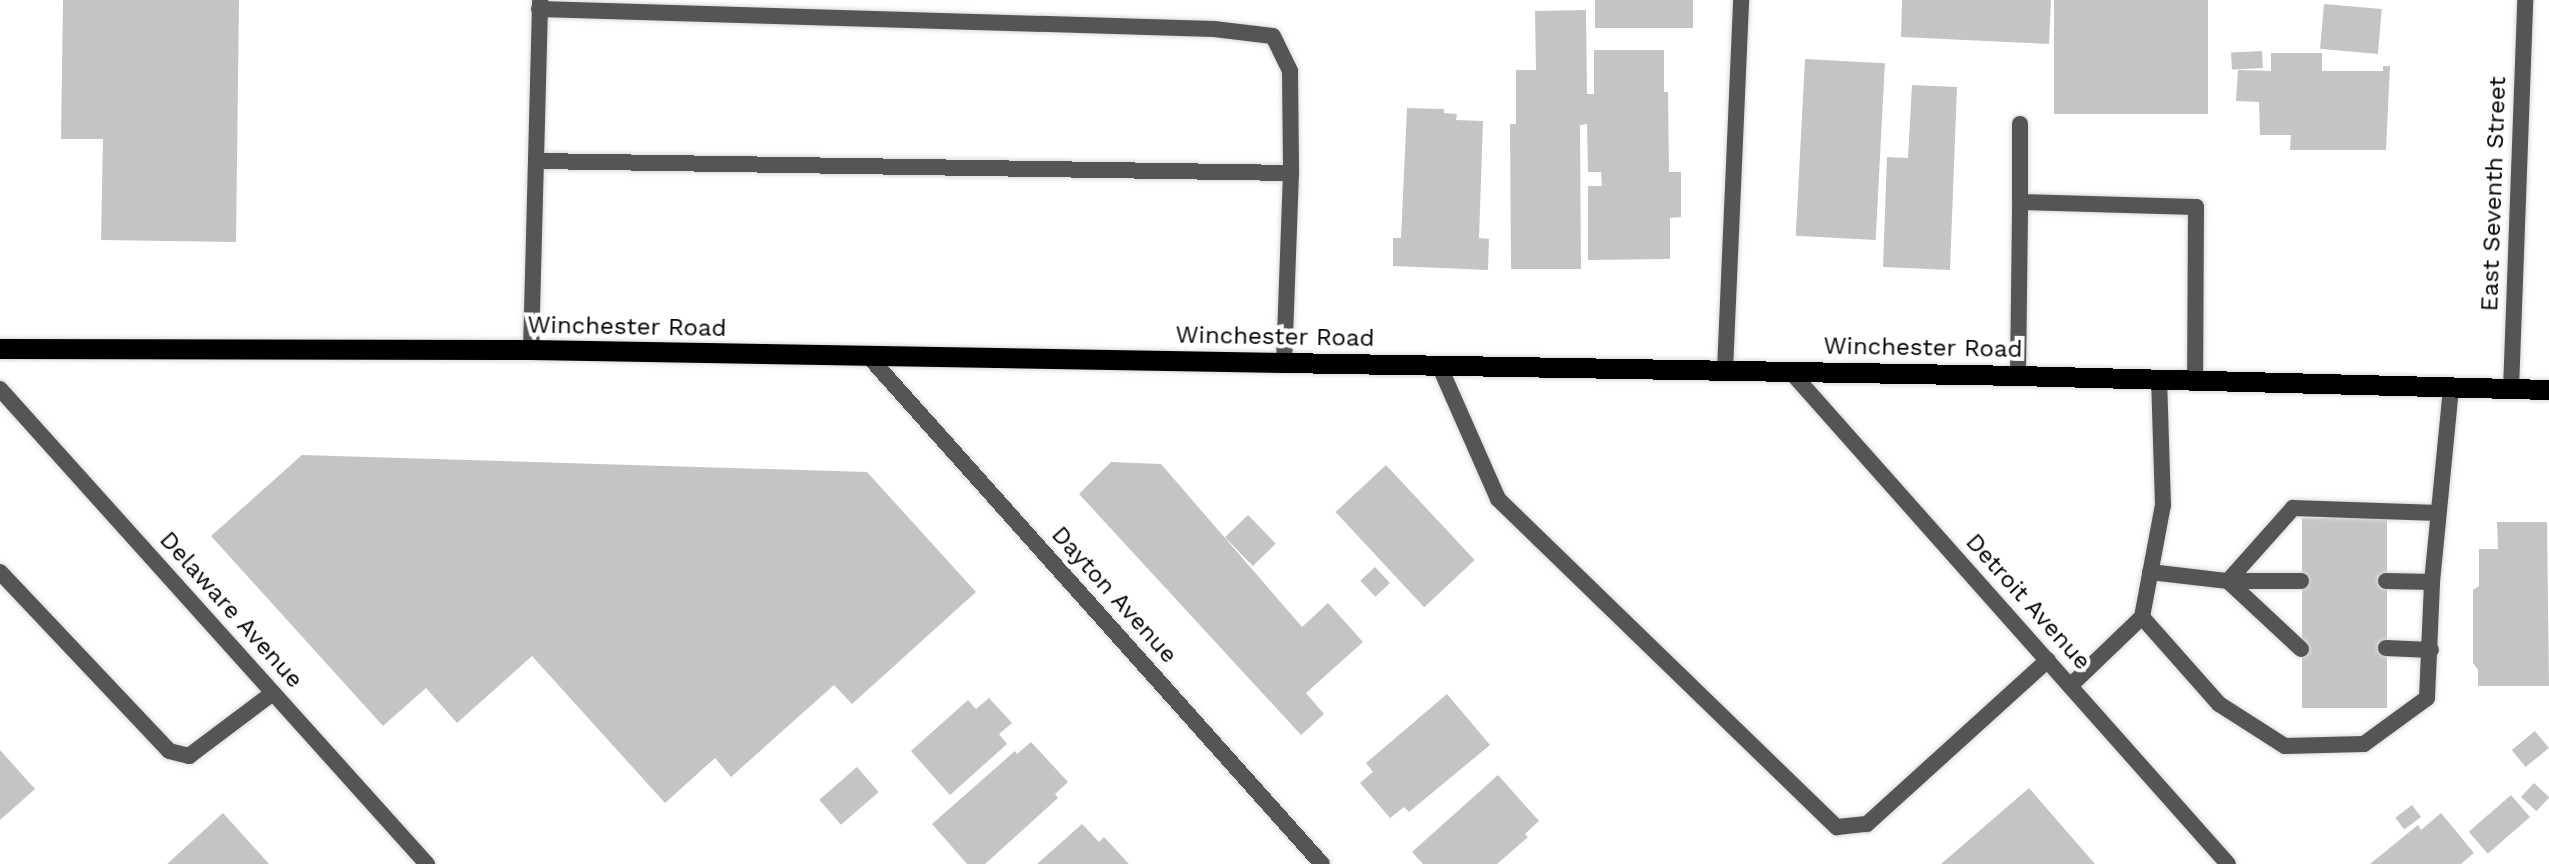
<!DOCTYPE html>
<html>
<head>
<meta charset="utf-8">
<style>
	body { margin:0 }
	#map { position:relative; width:2549px; height:864px; overflow:hidden; background:#fff; font-family:"Work Sans",sans-serif }
	div>[style] { position:absolute }
	.building>* { inset:0; background:#c4c4c4; transform-origin:0 0 }
	.roads { filter:drop-shadow(0 0 2px #dbdbdb) drop-shadow(0 0 2px #dbdbdb) }
	.service>* { height:16px; margin:-8px; padding:0 8px; transform-origin:8px; border-radius:8px; background:#555 }
	.minor>* { height:16px; margin:-8px; padding:0 8px; transform-origin:8px; border-radius:8px; background:#555 }
	.tertiary>* { height:16px; margin:-8px; padding:0 8px; transform-origin:8px; border-radius:8px; background:#555 }
	.primary>* { height:20px; margin:-10px; padding:0 10px; transform-origin:10px; border-radius:10px; background:#000 }
	span { translate:-50% -50%; white-space:nowrap; text-align:center; line-height:1.15; -webkit-text-stroke:8px #fff; paint-order:stroke }
	.street-label { font-size:24px; color:#000 }
</style>
</head>
<body>
<div id="map">
	<div class="building">
		<i style="clip-path:polygon(63px 0,239px 0,236px 242px,101px 240px,103px 139px,61px 139px)"></i>
		<i style="left:1595px;top:0;width:98px;height:28px"></i>
		<i style="clip-path:polygon(1902px 0,2051px 0,2049px 44px,1901px 37px)"></i>
		<i style="left:2054px;top:0;width:154px;height:114px"></i>
		<i style="left:2324px;top:4px;width:58px;height:45px;rotate:5deg"></i>
		<i style="clip-path:polygon(1586px 10px,1587px 94px,1594px 94px,1594px 50px,1664px 50px,1664px 92px,1668px 92px,1669px 172px,1681px 172px,1681px 217px,1670px 218px,1670px 259px,1588px 260px,1588px 186px,1602px 186px,1601px 172px,1588px 172px,1587px 124px,1580px 125px,1581px 269px,1511px 269px,1510px 124px,1516px 124px,1516px 70px,1536px 70px,1535px 11px)"></i>
		<i style="left:2262px;top:51px;width:17px;height:31px;rotate:87deg"></i>
		<i style="clip-path:polygon(2271px 53px,2322px 53px,2322px 71px,2383px 71px,2383px 66px,2390px 66px,2386px 150px,2290px 150px,2291px 135px,2260px 135px,2259px 102px,2236px 101px,2238px 70px,2271px 71px)"></i>
		<i style="left:1805px;top:59px;width:80px;height:177px;rotate:3deg"></i>
		<i style="clip-path:polygon(1912px 85px,1957px 87px,1950px 270px,1883px 267px,1887px 157px,1908px 158px)"></i>
		<i style="clip-path:polygon(1407px 108px,1444px 109px,1444px 113px,1457px 114px,1456px 120px,1483px 121px,1479px 238px,1489px 239px,1488px 270px,1393px 266px,1393px 238px,1401px 238px)"></i>
		<i style="clip-path:polygon(302px 455px,867px 472px,976px 592px,852px 704px,834px 685px,731px 777px,715px 758px,665px 803px,532px 656px,457px 723px,426px 688px,383px 726px,211px 536px)"></i>
		<i style="clip-path:polygon(1111px 462px,1161px 464px,1302px 627px,1328px 603px,1363px 642px,1306px 693px,1324px 714px,1301px 735px,1079px 494px)"></i>
		<i style="left:1386px;top:465px;width:130px;height:69px;rotate:47deg"></i>
		<i style="left:1248px;top:515px;width:40px;height:32px;rotate:46deg"></i>
		<i style="left:2302px;top:518px;width:85px;height:190px"></i>
		<i style="clip-path:polygon(2497px 522px,2547px 522px,2549px 686px,2478px 686px,2478px 670px,2473px 663px,2473px 590px,2479px 586px,2479px 549px,2498px 549px)"></i>
		<i style="left:1375px;top:567px;width:22px;height:20px;rotate:47deg"></i>
		<i style="clip-path:polygon(1447px 694px,1490px 745px,1409px 812px,1404px 807px,1390px 818px,1360px 783px,1373px 772px,1366px 763px)"></i>
		<i style="clip-path:polygon(989px 698px,1012px 723px,999px 734px,1007px 744px,950px 795px,911px 751px,968px 700px,976px 709px)"></i>
		<i style="left:2535px;top:731px;width:22px;height:30px;rotate:51deg"></i>
		<i style="clip-path:polygon(1031px 742px,1068px 782px,1055px 794px,1058px 798px,985px 864px,967px 864px,932px 824px,1015px 751px,1017px 754px)"></i>
		<i style="clip-path:polygon(0 750px,35px 789px,0 820px)"></i>
		<i style="left:857px;top:767px;width:33px;height:50px;rotate:49deg"></i>
		<i style="clip-path:polygon(1498px 775px,1539px 821px,1525px 834px,1528px 837px,1497px 864px,1423px 864px,1412px 852px)"></i>
		<i style="left:2534px;top:783px;width:21px;height:19px;rotate:43deg"></i>
		<i style="clip-path:polygon(2029px 788px,2095px 864px,1941px 864px)"></i>
		<i style="left:2511px;top:795px;width:29px;height:56px;rotate:49deg"></i>
		<i style="left:2412px;top:805px;width:15px;height:21px;rotate:53deg"></i>
		<i style="clip-path:polygon(223px 813px,269px 864px,167px 864px)"></i>
		<i style="clip-path:polygon(2441px 813px,2474px 853px,2461px 864px,2370px 864px,2418px 825px,2421px 830px)"></i>
		<i style="clip-path:polygon(1082px 824px,1099px 842px,1104px 837px,1129px 864px,1037px 864px)"></i>
	</div>
	<div class="roads">
		<div class="service">
			<i style="left:539px;top:9px;width:675px;rotate:1.7deg"></i>
			<i style="left:1214px;top:29px;width:59px;rotate:6.8deg"></i>
			<i style="left:1273px;top:36px;width:39px;rotate:64deg"></i>
			<i style="left:1290px;top:71px;width:102px;rotate:89.4deg"></i>
			<i style="left:1291px;top:173px;width:190px;rotate:92.1deg"></i>
			<i style="left:2020px;top:124px;width:78px;rotate:90deg"></i>
			<i style="left:536px;top:161px;width:755px;rotate:0.91deg"></i>
			<i style="left:531px;top:350px;width:350px;rotate:-88.5deg"></i>
			<i style="left:1439px;top:365px;width:146px;rotate:66.2deg"></i>
			<i style="left:1498px;top:499px;width:472px;rotate:44.1deg"></i>
			<i style="left:1837px;top:827px;width:30px;rotate:-6deg"></i>
			<i style="left:1867px;top:824px;width:244px;rotate:-42.2deg"></i>
			<i style="left:2018px;top:376px;width:174px;rotate:-89.3deg"></i>
			<i style="left:2020px;top:202px;width:176px;rotate:1.6deg"></i>
			<i style="left:2196px;top:207px;width:173px;rotate:90.3deg"></i>
			<i style="left:0;top:572px;width:246px;rotate:46.6deg"></i>
			<i style="left:169px;top:751px;width:21px;rotate:14deg"></i>
			<i style="left:189px;top:756px;width:105px;rotate:-36.9deg"></i>
			<i style="left:2150px;top:572px;width:79px;rotate:6.6deg"></i>
			<i style="left:2228px;top:581px;width:73px"></i>
			<i style="left:2386px;top:581px;width:46px;rotate:1.2deg"></i>
			<i style="left:2142px;top:617px;width:116px;rotate:48.5deg"></i>
			<i style="left:2219px;top:704px;width:78px;rotate:32.5deg"></i>
			<i style="left:2285px;top:746px;width:79px;rotate:-1.5deg"></i>
			<i style="left:2364px;top:744px;width:78px;rotate:-36.1deg"></i>
			<i style="left:2427px;top:698px;width:116px;rotate:-87.5deg"></i>
			<i style="left:2432px;top:582px;width:195px;rotate:-84.4deg"></i>
			<i style="left:2386px;top:648px;width:45px;rotate:2.5deg"></i>
			<i style="left:2301px;top:649px;width:100px;rotate:-137deg"></i>
			<i style="left:2228px;top:581px;width:98px;rotate:-48.3deg"></i>
			<i style="left:2293px;top:508px;width:145px;rotate:2deg"></i>
			<i style="left:2070px;top:686px;width:100px;rotate:-43.8deg"></i>
			<i style="left:2142px;top:617px;width:114px;rotate:-79.4deg"></i>
			<i style="left:2163px;top:505px;width:124px;rotate:-91.8deg"></i>
		</div>
		<div class="minor">
			<i style="left:870px;top:358px;width:678px;rotate:48.23deg"></i>
			<i style="left:1725px;top:370px;width:370px;rotate:-87.5deg"></i>
			<i style="left:1791px;top:372px;width:658px;rotate:48.39deg"></i>
			<i style="left:0;top:389px;width:639px;rotate:48.05deg"></i>
		</div>
		<div class="tertiary">
			<i style="left:2511px;top:390px;width:390px;rotate:-87.9deg"></i>
		</div>
		<div class="primary">
			<i style="left:0;top:349px;width:531px;rotate:0.11deg"></i>
			<i style="left:531px;top:350px;width:753px;rotate:0.99deg"></i>
			<i style="left:1284px;top:363px;width:734px;rotate:1.01deg"></i>
			<i style="left:2018px;top:376px;width:531px;rotate:1.51deg"></i>
		</div>
	</div>
	<div class="street-label">
		<span style="left:2494px;top:194px;rotate:-88deg">East Seventh Street</span>
		<span style="left:627px;top:327px;rotate:1deg">Winchester Road</span>
		<span style="left:1275px;top:337px;rotate:1deg">Winchester Road</span>
		<span style="left:1923px;top:348px;rotate:1deg">Winchester Road</span>
		<span style="left:1114px;top:595px;rotate:48deg">Dayton Avenue</span>
		<span style="left:2028px;top:602px;rotate:48deg">Detroit Avenue</span>
		<span style="left:231px;top:610px;rotate:48deg">Delaware Avenue</span>
	</div>
</div>
</body>
</html>
